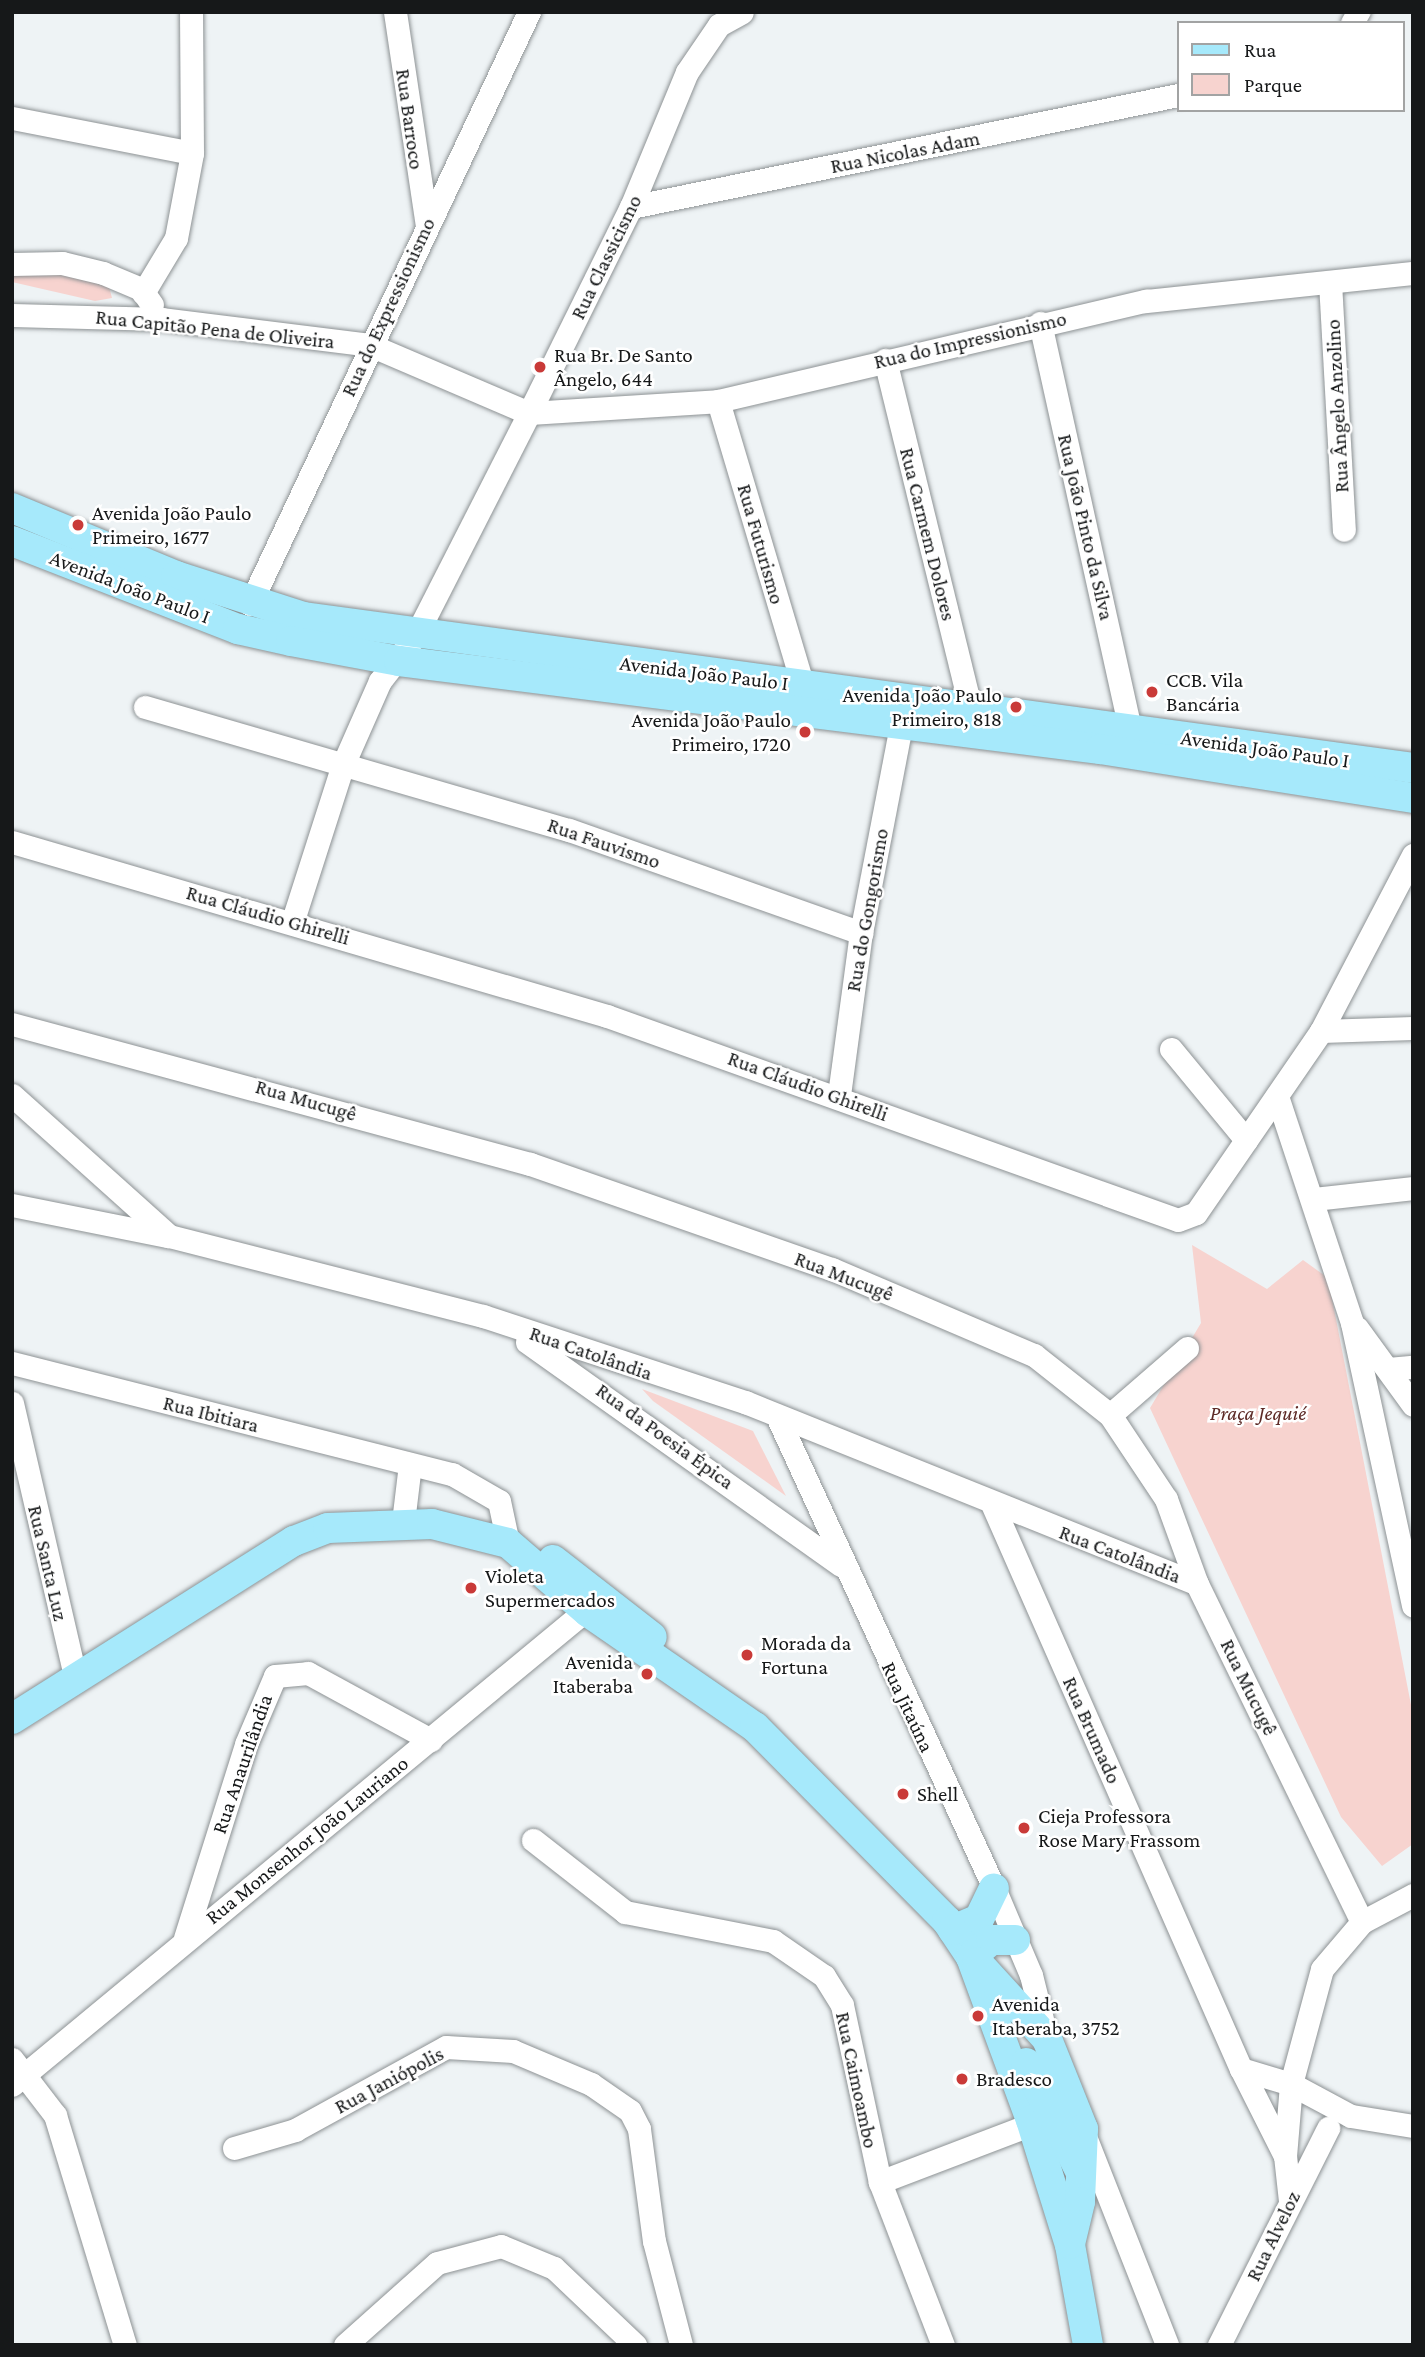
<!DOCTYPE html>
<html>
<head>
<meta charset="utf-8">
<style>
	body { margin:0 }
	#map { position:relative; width:1425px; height:2357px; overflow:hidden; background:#eef3f5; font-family:"Crimson Pro",serif }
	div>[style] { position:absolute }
	.green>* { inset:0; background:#f7d3cf }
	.roads { filter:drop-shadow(0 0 2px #8d9294) drop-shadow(0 0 2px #8d9294) }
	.minor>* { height:23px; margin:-11.5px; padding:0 11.5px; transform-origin:11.5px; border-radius:11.5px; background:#fff }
	.major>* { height:30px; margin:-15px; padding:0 15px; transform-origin:15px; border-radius:15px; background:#a6e9fb }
	.dots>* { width:19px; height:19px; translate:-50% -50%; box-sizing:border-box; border:4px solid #fff; border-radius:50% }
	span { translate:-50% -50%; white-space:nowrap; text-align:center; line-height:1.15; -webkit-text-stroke:5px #fff; paint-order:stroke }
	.street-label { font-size:21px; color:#161819 }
	.poi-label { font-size:21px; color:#161819 }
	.left { translate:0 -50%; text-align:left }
	.right { translate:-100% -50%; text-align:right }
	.park-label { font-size:21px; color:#5d2a26; font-style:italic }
	.frame { position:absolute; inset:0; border:14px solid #161819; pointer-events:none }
	.legend { position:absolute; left:1177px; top:21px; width:228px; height:91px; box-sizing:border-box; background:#fff; border:2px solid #a2a3a3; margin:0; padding:9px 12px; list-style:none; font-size:21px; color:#161819 }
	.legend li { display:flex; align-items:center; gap:14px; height:35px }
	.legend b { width:35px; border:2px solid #a2a3a3 }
</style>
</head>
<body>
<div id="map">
	<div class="green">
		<i style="clip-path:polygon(12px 264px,107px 279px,112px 298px,95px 301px,12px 282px)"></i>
		<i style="clip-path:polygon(1192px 1245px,1267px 1289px,1303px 1260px,1328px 1278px,1413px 1715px,1413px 1844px,1382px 1866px,1341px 1817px,1150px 1408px,1201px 1323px)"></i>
		<i style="clip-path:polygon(642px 1389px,753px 1431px,786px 1496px,653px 1401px)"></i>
	</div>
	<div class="roads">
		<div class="minor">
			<i style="left:395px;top:12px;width:216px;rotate:81.5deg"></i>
			<i style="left:1352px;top:23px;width:13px;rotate:-61deg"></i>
			<i style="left:12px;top:118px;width:183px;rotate:11deg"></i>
			<i style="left:631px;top:207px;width:558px;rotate:-11.57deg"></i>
			<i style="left:12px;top:264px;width:50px;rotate:-1.1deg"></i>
			<i style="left:62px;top:263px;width:42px;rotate:13.7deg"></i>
			<i style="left:103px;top:273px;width:41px;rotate:22.8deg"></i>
			<i style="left:141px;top:289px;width:19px;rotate:55deg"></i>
			<i style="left:1330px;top:282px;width:248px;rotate:86.8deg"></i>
			<i style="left:143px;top:293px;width:64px;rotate:-59deg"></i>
			<i style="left:176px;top:238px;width:86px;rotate:-79.3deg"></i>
			<i style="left:192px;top:153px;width:141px;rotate:-90.4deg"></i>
			<i style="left:12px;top:315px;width:150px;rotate:1.5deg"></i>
			<i style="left:162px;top:319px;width:210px;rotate:7.1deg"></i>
			<i style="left:370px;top:345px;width:173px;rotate:23.2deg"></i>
			<i style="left:529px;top:413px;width:189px;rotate:-3.6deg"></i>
			<i style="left:718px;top:401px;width:440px;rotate:-13.2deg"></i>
			<i style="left:1146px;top:301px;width:268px;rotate:-6deg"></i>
			<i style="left:1040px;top:323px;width:419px;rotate:77.5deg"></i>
			<i style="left:885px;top:360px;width:357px;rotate:76.2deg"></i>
			<i style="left:718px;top:401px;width:297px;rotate:73.4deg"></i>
			<i style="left:250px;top:604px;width:654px;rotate:-64.77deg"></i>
			<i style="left:145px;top:707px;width:441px;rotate:16.2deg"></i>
			<i style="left:569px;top:830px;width:310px;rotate:19.4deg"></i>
			<i style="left:12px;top:842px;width:620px;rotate:16.3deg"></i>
			<i style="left:607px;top:1016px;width:606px;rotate:19.66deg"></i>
			<i style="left:1178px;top:1220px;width:19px;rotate:-21deg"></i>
			<i style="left:1196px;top:1213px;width:221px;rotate:-55.5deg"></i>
			<i style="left:1321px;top:1031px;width:199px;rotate:-62.4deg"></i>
			<i style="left:293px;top:920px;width:161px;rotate:-72.2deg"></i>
			<i style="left:342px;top:767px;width:94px;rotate:-66.2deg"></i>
			<i style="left:380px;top:681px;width:58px;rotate:-52deg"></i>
			<i style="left:416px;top:635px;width:249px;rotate:-63deg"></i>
			<i style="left:529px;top:413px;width:230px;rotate:-63.7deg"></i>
			<i style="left:631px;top:207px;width:146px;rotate:-67.5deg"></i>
			<i style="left:687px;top:72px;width:57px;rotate:-55.8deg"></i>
			<i style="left:719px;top:25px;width:26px;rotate:-29deg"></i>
			<i style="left:12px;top:1024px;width:537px;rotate:15.12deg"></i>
			<i style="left:530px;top:1164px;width:320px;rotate:19.2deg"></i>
			<i style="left:832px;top:1269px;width:220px;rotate:23.1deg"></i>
			<i style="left:1034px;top:1355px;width:97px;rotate:38.3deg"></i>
			<i style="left:1110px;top:1415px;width:101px;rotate:56.3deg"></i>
			<i style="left:1166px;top:1499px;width:90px;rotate:70deg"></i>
			<i style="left:1197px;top:1584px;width:376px;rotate:64deg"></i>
			<i style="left:1321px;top:1031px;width:92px;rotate:-1.9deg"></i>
			<i style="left:1171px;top:1049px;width:118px;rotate:50.5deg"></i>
			<i style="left:12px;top:1095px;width:211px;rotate:41.9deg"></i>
			<i style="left:169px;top:1236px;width:324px;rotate:14.3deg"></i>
			<i style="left:483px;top:1316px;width:276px;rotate:18.2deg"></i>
			<i style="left:745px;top:1402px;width:487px;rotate:21.9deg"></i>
			<i style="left:839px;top:1095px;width:163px;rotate:-82.3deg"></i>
			<i style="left:861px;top:933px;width:211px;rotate:-79.1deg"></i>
			<i style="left:1277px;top:1096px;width:239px;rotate:71.7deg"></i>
			<i style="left:1352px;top:1323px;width:289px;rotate:77.8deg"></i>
			<i style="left:1314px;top:1199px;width:100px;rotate:-6.3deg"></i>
			<i style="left:12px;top:1205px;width:158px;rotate:11.3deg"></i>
			<i style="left:1357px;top:1328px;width:95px;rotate:54deg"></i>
			<i style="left:527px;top:1342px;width:385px;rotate:35.4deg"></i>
			<i style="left:12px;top:1363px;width:454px;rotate:14.2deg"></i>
			<i style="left:452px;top:1474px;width:54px;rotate:29.9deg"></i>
			<i style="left:499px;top:1501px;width:43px;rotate:77.9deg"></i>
			<i style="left:1388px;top:1369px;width:25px;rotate:-5deg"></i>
			<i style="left:12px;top:1403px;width:285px;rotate:77deg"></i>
			<i style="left:1110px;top:1415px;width:102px;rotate:-41deg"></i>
			<i style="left:777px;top:1416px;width:519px;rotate:65.31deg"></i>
			<i style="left:994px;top:1888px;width:95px;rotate:67deg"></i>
			<i style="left:1031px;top:1975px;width:66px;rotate:76deg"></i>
			<i style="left:993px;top:1506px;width:615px;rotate:66.23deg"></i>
			<i style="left:403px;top:1522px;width:58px;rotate:-83.1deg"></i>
			<i style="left:533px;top:1840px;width:117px;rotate:38deg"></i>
			<i style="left:625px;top:1912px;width:151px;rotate:11.1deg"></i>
			<i style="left:773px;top:1941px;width:62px;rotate:34.5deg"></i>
			<i style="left:824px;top:1976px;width:34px;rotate:58deg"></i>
			<i style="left:842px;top:2005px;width:181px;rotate:77.9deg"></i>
			<i style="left:880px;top:2182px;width:175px;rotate:68.9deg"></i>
			<i style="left:185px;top:1938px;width:203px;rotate:-72.5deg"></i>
			<i style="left:246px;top:1744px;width:74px;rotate:-66.9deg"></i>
			<i style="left:275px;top:1676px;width:33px;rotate:-5deg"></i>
			<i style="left:308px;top:1673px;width:140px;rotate:28.6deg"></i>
			<i style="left:12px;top:2059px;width:71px;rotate:52.5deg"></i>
			<i style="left:55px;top:2115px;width:240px;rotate:73.1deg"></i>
			<i style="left:12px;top:2085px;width:761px;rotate:-39.61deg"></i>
			<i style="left:1086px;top:2139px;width:221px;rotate:68.5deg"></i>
			<i style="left:234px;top:2148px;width:64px;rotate:-16.4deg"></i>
			<i style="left:295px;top:2130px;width:172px;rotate:-28.8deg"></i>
			<i style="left:446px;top:2047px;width:67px;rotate:3.4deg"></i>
			<i style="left:513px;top:2051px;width:85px;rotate:22.9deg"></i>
			<i style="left:591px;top:2084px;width:47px;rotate:34.7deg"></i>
			<i style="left:630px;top:2111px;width:20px;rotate:63deg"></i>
			<i style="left:639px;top:2129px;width:113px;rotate:82.4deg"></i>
			<i style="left:654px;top:2241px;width:107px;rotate:75.4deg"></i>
			<i style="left:1285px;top:2156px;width:72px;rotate:-85.2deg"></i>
			<i style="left:1291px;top:2084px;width:119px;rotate:-74.9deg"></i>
			<i style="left:1322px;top:1969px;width:62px;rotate:-49.6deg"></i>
			<i style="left:1362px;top:1922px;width:58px;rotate:-27.9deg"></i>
			<i style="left:880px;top:2182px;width:177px;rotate:-20.9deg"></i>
			<i style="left:1290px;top:2201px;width:45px;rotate:-96.3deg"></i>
			<i style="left:1285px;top:2156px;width:97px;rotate:-116.8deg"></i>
			<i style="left:1241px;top:2069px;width:52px;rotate:16.7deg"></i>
			<i style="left:1291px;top:2084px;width:68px;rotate:28.1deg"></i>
			<i style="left:1351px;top:2116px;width:63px;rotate:9.2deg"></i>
			<i style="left:345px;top:2345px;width:123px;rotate:-41.7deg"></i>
			<i style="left:437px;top:2263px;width:66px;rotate:-14.9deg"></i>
			<i style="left:501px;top:2246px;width:57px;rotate:22.5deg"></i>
			<i style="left:554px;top:2268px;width:112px;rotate:43.5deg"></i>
			<i style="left:1219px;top:2345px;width:243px;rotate:-63.3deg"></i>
		</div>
		<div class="major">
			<i style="left:12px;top:508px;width:178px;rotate:22.5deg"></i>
			<i style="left:176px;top:576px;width:134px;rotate:17.8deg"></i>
			<i style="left:304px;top:617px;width:1119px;rotate:7.75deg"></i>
			<i style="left:12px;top:541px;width:243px;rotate:21.3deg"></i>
			<i style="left:238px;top:629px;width:54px;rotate:12.8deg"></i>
			<i style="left:291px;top:641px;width:110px;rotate:10.5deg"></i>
			<i style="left:399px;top:661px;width:707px;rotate:7.16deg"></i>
			<i style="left:1100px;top:749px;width:317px;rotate:8.9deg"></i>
			<i style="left:553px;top:1560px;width:125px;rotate:37.9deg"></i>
			<i style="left:12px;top:1719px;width:333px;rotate:-32.3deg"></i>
			<i style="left:294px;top:1541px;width:36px;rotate:-21deg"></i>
			<i style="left:328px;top:1528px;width:104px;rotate:-2.2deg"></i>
			<i style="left:432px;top:1524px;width:78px;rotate:14deg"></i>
			<i style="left:508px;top:1543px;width:106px;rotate:40.8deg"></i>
			<i style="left:588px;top:1612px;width:203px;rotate:34.6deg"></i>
			<i style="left:755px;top:1727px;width:273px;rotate:45.3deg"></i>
			<i style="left:947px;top:1921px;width:43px;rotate:56.3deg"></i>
			<i style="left:971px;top:1957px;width:174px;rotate:69.8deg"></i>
			<i style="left:1031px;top:2120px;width:131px;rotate:72.7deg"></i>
			<i style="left:1070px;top:2245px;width:102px;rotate:79.8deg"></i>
			<i style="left:953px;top:1930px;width:28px;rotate:-23deg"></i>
			<i style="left:979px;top:1919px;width:34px;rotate:-64deg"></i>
			<i style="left:971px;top:1957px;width:26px;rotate:-40deg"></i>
			<i style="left:991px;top:1940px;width:24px"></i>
			<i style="left:977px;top:1962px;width:104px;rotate:47.7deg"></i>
			<i style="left:1047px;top:2039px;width:97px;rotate:68.2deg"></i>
			<i style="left:1083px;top:2129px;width:73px;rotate:92.4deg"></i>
			<i style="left:1080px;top:2202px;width:43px;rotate:103.4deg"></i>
			<i style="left:1026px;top:2063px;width:119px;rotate:63.4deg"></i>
		</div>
	</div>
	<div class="dots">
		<i style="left:540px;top:367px;background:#c93a38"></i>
		<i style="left:78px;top:525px;background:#c93a38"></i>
		<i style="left:1152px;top:692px;background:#c93a38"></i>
		<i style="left:1016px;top:707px;background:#c93a38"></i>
		<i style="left:805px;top:732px;background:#c93a38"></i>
		<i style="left:471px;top:1588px;background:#c93a38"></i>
		<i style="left:747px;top:1655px;background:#c93a38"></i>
		<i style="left:647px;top:1674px;background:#c93a38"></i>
		<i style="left:903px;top:1794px;background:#c93a38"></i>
		<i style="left:1024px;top:1828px;background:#c93a38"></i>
		<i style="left:978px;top:2016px;background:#c93a38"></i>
		<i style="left:962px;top:2079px;background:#c93a38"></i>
	</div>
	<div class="street-label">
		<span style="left:410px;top:119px;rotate:82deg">Rua Barroco</span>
		<span style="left:905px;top:152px;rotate:-11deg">Rua Nicolas Adam</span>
		<span style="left:606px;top:257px;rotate:-64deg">Rua Classicismo</span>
		<span style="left:388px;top:307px;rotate:-65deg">Rua do Expressionismo</span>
		<span style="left:215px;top:329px;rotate:6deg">Rua Capitão Pena de Oliveira</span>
		<span style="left:970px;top:340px;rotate:-13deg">Rua do Impressionismo</span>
		<span style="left:1337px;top:406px;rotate:-93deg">Rua Ângelo Anzolino</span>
		<span style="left:1086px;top:527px;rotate:77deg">Rua João Pinto da Silva</span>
		<span style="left:928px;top:534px;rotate:76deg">Rua Carmem Dolores</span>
		<span style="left:761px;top:544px;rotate:74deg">Rua Futurismo</span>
		<span style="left:130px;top:587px;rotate:21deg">Avenida João Paulo I</span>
		<span style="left:704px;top:673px;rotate:7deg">Avenida João Paulo I</span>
		<span style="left:1265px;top:749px;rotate:8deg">Avenida João Paulo I</span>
		<span style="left:604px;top:843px;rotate:19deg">Rua Fauvismo</span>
		<span style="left:867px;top:910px;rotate:-80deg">Rua do Gongorismo</span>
		<span style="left:268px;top:915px;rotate:16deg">Rua Cláudio Ghirelli</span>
		<span style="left:808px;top:1086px;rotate:20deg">Rua Cláudio Ghirelli</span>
		<span style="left:306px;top:1100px;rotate:16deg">Rua Mucugê</span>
		<span style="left:844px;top:1276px;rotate:21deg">Rua Mucugê</span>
		<span style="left:591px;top:1353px;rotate:19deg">Rua Catolândia</span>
		<span style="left:211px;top:1414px;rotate:14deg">Rua Ibitiara</span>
		<span style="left:665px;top:1436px;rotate:36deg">Rua da Poesia Épica</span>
		<span style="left:1120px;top:1554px;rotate:21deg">Rua Catolândia</span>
		<span style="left:48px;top:1563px;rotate:77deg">Rua Santa Luz</span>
		<span style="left:1249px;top:1687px;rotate:64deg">Rua Mucugê</span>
		<span style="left:908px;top:1707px;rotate:65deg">Rua Jitaúna</span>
		<span style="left:1092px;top:1730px;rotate:66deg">Rua Brumado</span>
		<span style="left:242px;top:1764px;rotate:-71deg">Rua Anaurilândia</span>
		<span style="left:307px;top:1840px;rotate:-39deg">Rua Monsenhor João Lauriano</span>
		<span style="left:389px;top:2080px;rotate:-28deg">Rua Janiópolis</span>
		<span style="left:857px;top:2080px;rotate:78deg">Rua Caimoambo</span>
		<span style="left:1273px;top:2236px;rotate:-64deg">Rua Alveloz</span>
	</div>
	<div class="poi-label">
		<span class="left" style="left:554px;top:367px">Rua Br. De Santo<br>Ângelo, 644</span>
		<span class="left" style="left:92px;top:525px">Avenida João Paulo<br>Primeiro, 1677</span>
		<span class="left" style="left:1166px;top:692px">CCB. Vila<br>Bancária</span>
		<span class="right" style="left:1002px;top:707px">Avenida João Paulo<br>Primeiro, 818</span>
		<span class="right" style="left:791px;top:732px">Avenida João Paulo<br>Primeiro, 1720</span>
		<span class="left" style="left:485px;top:1588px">Violeta<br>Supermercados</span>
		<span class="left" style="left:761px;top:1655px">Morada da<br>Fortuna</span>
		<span class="right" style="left:633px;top:1674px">Avenida<br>Itaberaba</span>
		<span class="left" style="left:917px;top:1794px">Shell</span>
		<span class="left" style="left:1038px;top:1828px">Cieja Professora<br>Rose Mary Frassom</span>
		<span class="left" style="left:992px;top:2016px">Avenida<br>Itaberaba, 3752</span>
		<span class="left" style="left:976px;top:2079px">Bradesco</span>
	</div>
	<div class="park-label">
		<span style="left:1258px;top:1413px">Praça Jequié</span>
	</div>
	<div class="frame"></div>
	<ul class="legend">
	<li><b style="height:9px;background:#a6e9fb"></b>Rua</li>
	<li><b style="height:19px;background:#f7d3cf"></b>Parque</li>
	</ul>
</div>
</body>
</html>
